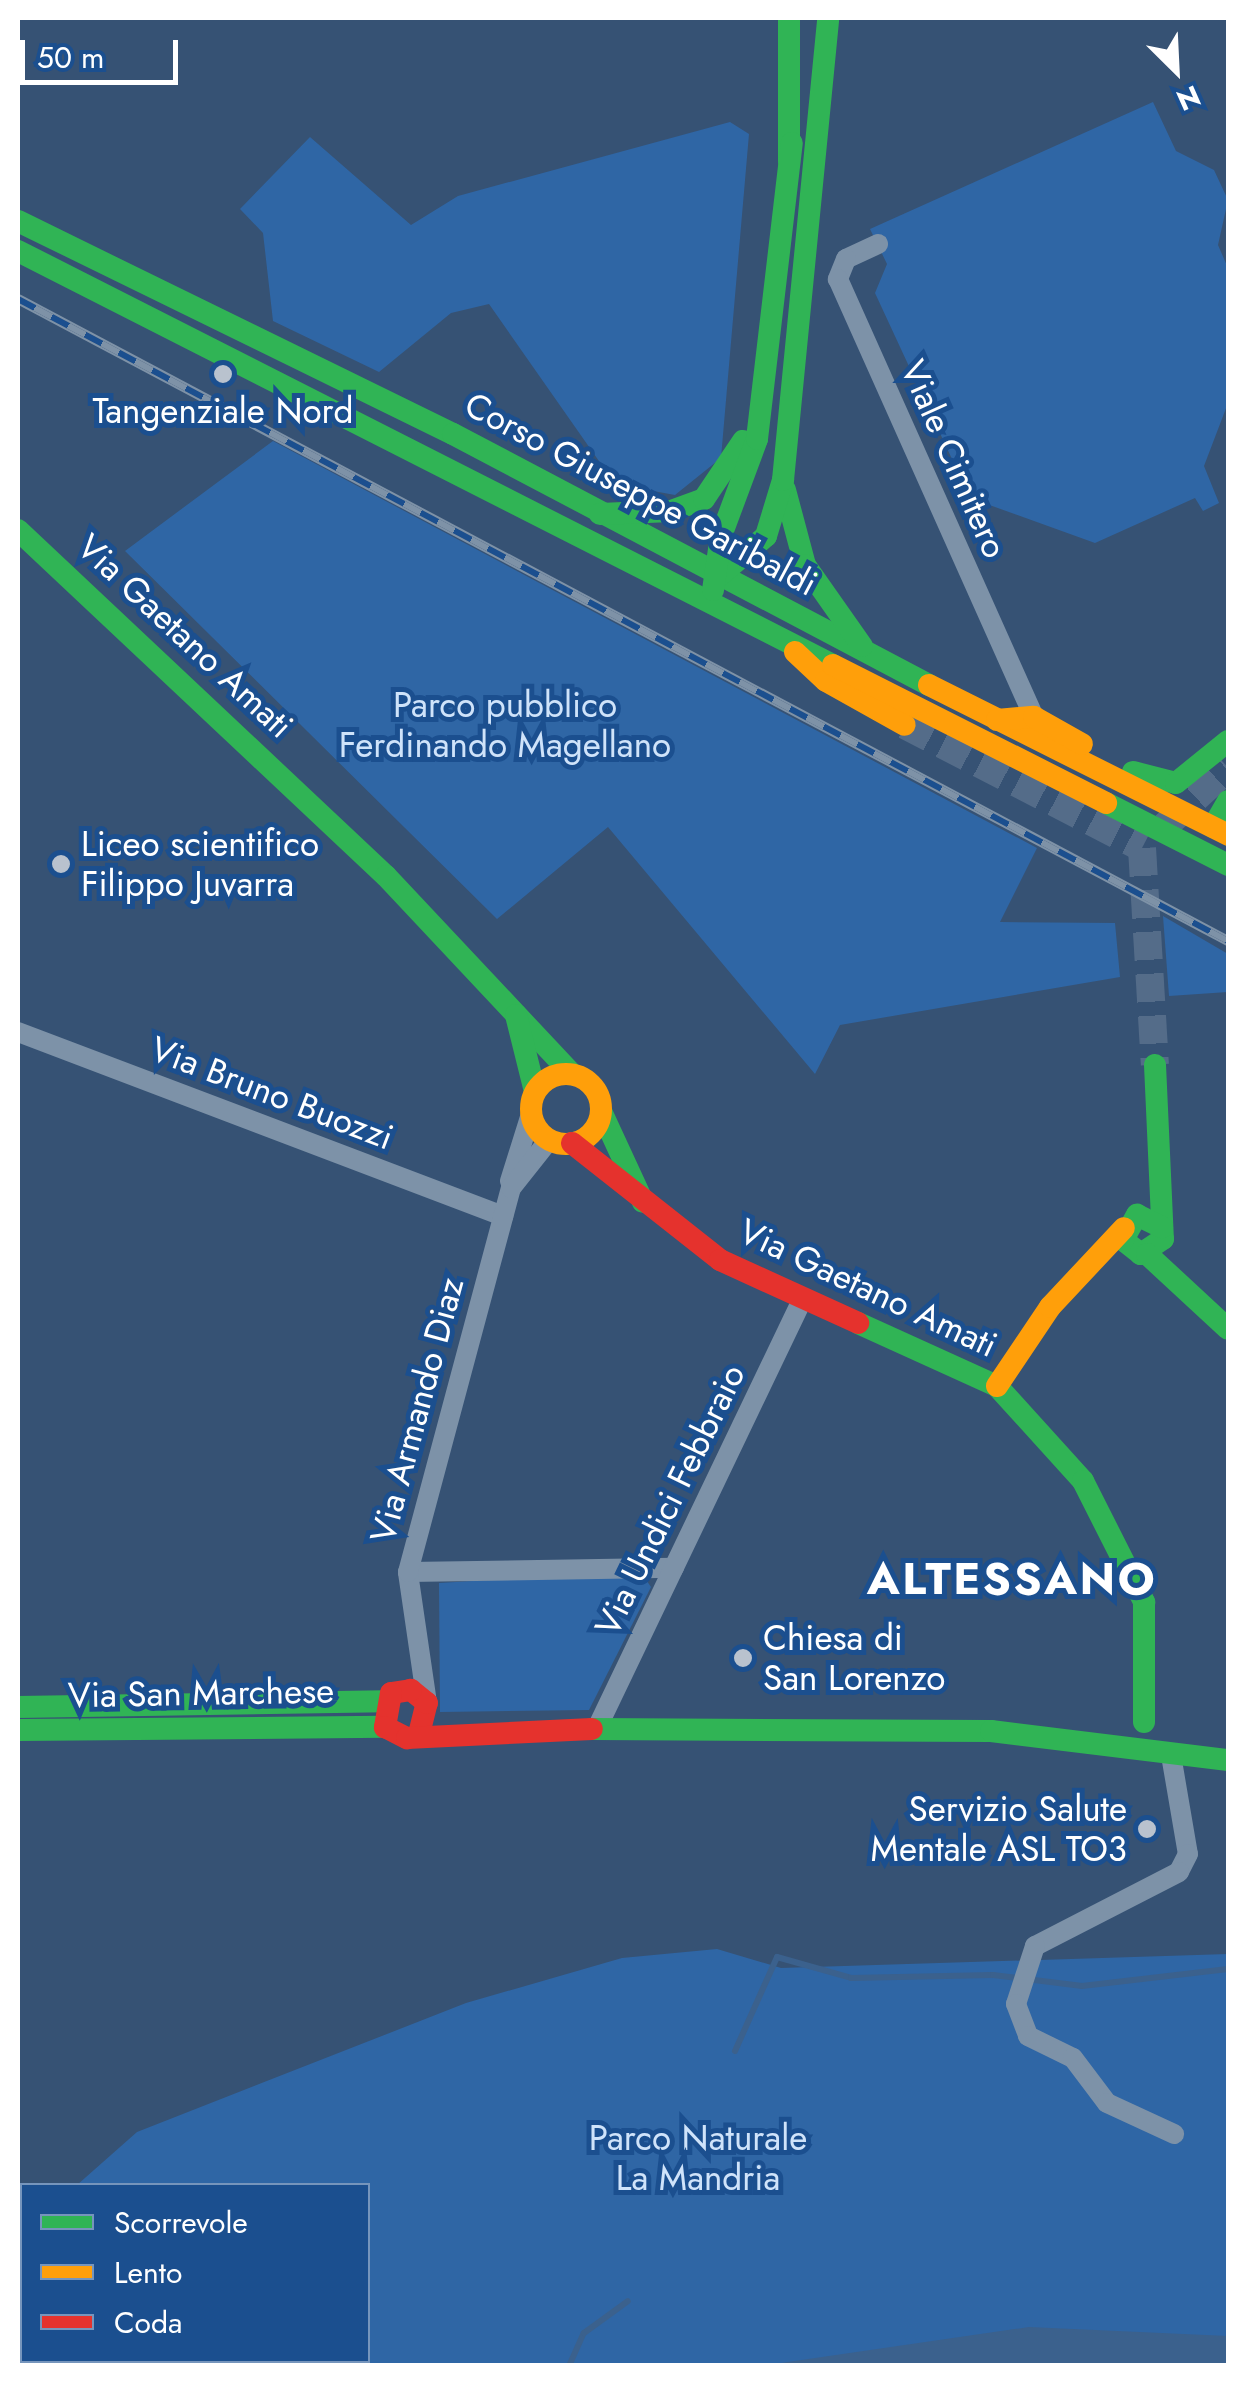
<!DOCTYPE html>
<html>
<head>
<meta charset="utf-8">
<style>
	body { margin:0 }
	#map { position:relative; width:1246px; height:2383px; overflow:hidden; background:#365274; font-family:Jost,sans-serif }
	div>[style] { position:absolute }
	.green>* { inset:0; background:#2f66a5 }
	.water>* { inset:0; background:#3b618d }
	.stream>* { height:6px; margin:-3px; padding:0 3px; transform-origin:3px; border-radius:3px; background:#3b618d }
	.secondary-tunnel>* { height:28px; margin-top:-14px; transform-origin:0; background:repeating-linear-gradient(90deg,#546c89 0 28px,transparent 0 42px) }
	.street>* { height:20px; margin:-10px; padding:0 10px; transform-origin:10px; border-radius:10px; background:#7d92a8 }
	.fast>* { height:22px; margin:-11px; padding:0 11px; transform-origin:11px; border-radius:11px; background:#30b455 }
	.slow>* { height:22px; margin:-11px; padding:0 11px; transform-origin:11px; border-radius:11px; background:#ff9f0a }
	.slow>.ring { margin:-11px; padding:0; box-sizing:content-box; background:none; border:22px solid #ff9f0a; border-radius:50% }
	.jam>* { height:22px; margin:-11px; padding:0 11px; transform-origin:11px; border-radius:11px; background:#e5322d }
	.rail>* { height:10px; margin-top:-5px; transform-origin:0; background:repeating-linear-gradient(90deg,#1b4f8f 0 19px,#7e92a7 0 38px); box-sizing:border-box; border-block:2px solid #7e92a7 }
	.dots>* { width:28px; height:28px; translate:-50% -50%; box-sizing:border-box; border:5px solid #1b4f8f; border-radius:50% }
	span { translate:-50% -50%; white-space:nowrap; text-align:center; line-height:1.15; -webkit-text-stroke:10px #1b4f8f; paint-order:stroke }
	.poi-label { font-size:35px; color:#fff }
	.left { translate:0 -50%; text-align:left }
	.right { translate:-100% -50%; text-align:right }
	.street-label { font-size:35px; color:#fff }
	.park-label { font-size:35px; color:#cfe3fa }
	.district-label { font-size:45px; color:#fff; font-weight:700; letter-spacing:2.5px }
	.frame { position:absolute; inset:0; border:20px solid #fff; pointer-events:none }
	.legend { position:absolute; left:20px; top:2183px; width:350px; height:180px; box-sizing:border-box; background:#1b4f8f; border:2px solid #7695bc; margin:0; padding:12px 18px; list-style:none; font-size:30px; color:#fff }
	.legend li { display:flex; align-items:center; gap:20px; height:50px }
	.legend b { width:50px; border:2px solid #7695bc }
	.north { position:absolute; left:1126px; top:20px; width:100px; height:100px; -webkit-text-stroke:8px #1b4f8f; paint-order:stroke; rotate:156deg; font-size:28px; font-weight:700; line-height:40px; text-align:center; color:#fff }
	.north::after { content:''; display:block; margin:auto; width:35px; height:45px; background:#fff; clip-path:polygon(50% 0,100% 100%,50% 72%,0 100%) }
	.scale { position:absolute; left:20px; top:40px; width:158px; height:45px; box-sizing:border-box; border:5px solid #fff; border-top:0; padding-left:12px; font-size:30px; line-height:35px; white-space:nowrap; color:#fff; -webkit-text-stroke:8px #1b4f8f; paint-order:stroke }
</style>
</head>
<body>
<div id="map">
	<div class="green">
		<i style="clip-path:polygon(1153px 102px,1176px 151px,1214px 170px,1228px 200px,1218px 245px,1228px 268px,1228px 403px,1204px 466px,1219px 503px,1203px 511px,1195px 498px,1095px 543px,970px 498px,875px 293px,887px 264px,870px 229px)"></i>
		<i style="clip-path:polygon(730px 122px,749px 134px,721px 458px,675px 495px,615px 484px,489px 304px,451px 313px,379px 372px,273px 321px,263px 233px,240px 209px,310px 137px,411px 225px,458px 196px)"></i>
		<i style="clip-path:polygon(273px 441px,1037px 848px,1000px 922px,1115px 923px,1120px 977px,840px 1025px,815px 1074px,608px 827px,497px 919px,125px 551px)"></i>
		<i style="clip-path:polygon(1163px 916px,1228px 954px,1228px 992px,1169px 996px)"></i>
		<i style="clip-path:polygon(640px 1571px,651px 1587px,589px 1710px,440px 1712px,439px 1583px)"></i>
		<i style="clip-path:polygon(717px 1949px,781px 1968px,1228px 1954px,1228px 2365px,18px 2365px,22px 2233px,22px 2360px,368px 2360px,368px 2186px,77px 2185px,137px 2132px,466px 2003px,622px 1958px)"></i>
	</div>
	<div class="water">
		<i style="clip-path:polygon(1029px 2327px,1228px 2336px,1228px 2365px,767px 2365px)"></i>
	</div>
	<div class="stream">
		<i style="left:735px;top:2051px;width:103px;rotate:-65.9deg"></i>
		<i style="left:777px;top:1957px;width:77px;rotate:15.8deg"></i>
		<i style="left:851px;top:1978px;width:142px;rotate:-1.2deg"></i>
		<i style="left:993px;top:1975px;width:90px;rotate:7deg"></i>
		<i style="left:1082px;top:1986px;width:147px;rotate:-6.6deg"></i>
		<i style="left:569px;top:2366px;width:36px;rotate:-66deg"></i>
		<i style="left:584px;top:2333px;width:54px;rotate:-36deg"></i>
	</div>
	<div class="secondary-tunnel">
		<i style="left:905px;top:725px;width:267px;rotate:27.4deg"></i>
		<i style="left:1165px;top:826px;width:86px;rotate:-42.6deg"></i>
		<i style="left:1142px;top:848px;width:217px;rotate:86.6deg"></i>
	</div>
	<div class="street">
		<i style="left:878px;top:244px;width:35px;rotate:155deg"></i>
		<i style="left:846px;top:259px;width:22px;rotate:112deg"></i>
		<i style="left:838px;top:279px;width:480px;rotate:65.9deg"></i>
		<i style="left:18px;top:1032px;width:519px;rotate:20.78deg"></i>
		<i style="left:510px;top:1181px;width:70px;rotate:-72.6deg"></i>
		<i style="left:408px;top:1572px;width:266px;rotate:-0.9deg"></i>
		<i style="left:427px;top:1703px;width:132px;rotate:-98.3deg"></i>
		<i style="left:408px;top:1572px;width:398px;rotate:-75deg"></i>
		<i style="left:511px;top:1188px;width:61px;rotate:-51.6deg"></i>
		<i style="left:597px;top:1728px;width:475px;rotate:-64.4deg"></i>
		<i style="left:1171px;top:1755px;width:100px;rotate:80.3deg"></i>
		<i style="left:1188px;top:1854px;width:20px;rotate:117deg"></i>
		<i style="left:1179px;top:1872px;width:162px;rotate:152.8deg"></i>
		<i style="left:1035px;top:1946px;width:61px;rotate:108.1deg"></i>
		<i style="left:1016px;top:2004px;width:34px;rotate:69deg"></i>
		<i style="left:1028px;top:2036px;width:50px;rotate:26.1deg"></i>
		<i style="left:1073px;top:2058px;width:56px;rotate:52.9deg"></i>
		<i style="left:1107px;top:2103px;width:74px;rotate:24.8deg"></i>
	</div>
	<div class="fast">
		<i style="left:789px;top:18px;width:143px;rotate:90deg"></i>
		<i style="left:18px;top:221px;width:484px;rotate:26.1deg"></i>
		<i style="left:453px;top:434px;width:538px;rotate:27.8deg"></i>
		<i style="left:18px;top:251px;width:914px;rotate:26.93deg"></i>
		<i style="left:785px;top:490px;width:78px;rotate:75.1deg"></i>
		<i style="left:805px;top:565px;width:99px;rotate:54.9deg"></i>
		<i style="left:600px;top:514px;width:71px;rotate:-2.4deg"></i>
		<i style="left:671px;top:511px;width:35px;rotate:-20deg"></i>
		<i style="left:704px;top:499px;width:70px;rotate:-56.1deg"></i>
		<i style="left:18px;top:530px;width:505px;rotate:43.24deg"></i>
		<i style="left:386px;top:876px;width:272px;rotate:46.8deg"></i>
		<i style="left:718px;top:577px;width:63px;rotate:-40.5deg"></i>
		<i style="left:766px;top:536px;width:59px;rotate:-73.1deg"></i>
		<i style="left:783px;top:480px;width:464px;rotate:-84.4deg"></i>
		<i style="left:713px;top:590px;width:55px;rotate:-81.6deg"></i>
		<i style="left:721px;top:536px;width:103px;rotate:-69.6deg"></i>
		<i style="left:757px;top:439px;width:298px;rotate:-83.3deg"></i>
		<i style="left:1133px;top:772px;width:44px;rotate:14.3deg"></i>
		<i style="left:1176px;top:783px;width:67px;rotate:-38.9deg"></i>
		<i style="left:1106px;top:803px;width:137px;rotate:26.9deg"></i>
		<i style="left:1213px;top:827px;width:30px;rotate:-60deg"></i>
		<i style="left:516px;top:1015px;width:79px;rotate:76.1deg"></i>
		<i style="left:1155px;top:1065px;width:174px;rotate:87.4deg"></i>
		<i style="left:1163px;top:1239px;width:27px;rotate:146deg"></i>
		<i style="left:1141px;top:1254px;width:23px;rotate:-142deg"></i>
		<i style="left:1123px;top:1240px;width:29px;rotate:-61deg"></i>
		<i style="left:1137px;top:1215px;width:28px;rotate:26deg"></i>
		<i style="left:601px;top:1111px;width:100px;rotate:65.2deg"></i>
		<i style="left:1147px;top:1254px;width:110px;rotate:42.8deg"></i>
		<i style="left:858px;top:1323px;width:153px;rotate:24.4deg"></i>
		<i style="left:997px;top:1386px;width:128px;rotate:47.8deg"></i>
		<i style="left:1083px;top:1481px;width:136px;rotate:63.2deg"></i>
		<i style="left:1144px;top:1602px;width:120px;rotate:90deg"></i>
		<i style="left:18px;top:1707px;width:366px;rotate:-0.9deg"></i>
		<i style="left:592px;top:1729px;width:399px;rotate:0.3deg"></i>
		<i style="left:991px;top:1731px;width:239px;rotate:7deg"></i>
		<i style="left:18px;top:1730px;width:367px;rotate:-0.5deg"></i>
	</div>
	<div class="slow">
		<i style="left:795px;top:652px;width:42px;rotate:43.1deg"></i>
		<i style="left:826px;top:681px;width:90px;rotate:29.1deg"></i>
		<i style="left:833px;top:665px;width:306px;rotate:26.8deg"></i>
		<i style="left:929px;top:685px;width:335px;rotate:26.6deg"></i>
		<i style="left:997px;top:720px;width:37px;rotate:-5deg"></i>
		<i style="left:1034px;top:717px;width:55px;rotate:29.4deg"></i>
		<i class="ring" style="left:531px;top:1074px;width:48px;height:48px"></i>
		<i style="left:997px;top:1386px;width:95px;rotate:-56.1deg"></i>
		<i style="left:1050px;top:1307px;width:108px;rotate:-46.9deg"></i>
	</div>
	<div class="jam">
		<i style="left:572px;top:1143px;width:189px;rotate:38.3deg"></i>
		<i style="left:720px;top:1260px;width:152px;rotate:24.5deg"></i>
		<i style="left:419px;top:1734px;width:32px;rotate:-76deg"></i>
		<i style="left:427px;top:1703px;width:21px;rotate:-141deg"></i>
		<i style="left:411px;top:1690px;width:20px;rotate:171deg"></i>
		<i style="left:391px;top:1693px;width:35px;rotate:100deg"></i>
		<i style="left:385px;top:1727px;width:25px;rotate:27deg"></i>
		<i style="left:407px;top:1738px;width:185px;rotate:-2.8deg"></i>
	</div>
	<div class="rail">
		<i style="left:18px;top:299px;width:1370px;rotate:27.95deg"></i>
	</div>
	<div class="dots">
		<i style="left:223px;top:374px;background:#b9c2ce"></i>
		<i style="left:61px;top:864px;background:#b9c2ce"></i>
		<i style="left:743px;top:1658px;background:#b9c2ce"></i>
		<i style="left:1147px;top:1829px;background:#b9c2ce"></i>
	</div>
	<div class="poi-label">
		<span style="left:223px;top:411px">Tangenziale Nord</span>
		<span class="left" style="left:81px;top:864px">Liceo scientifico<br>Filippo Juvarra</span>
		<span class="left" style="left:763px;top:1658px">Chiesa di<br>San Lorenzo</span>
		<span class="right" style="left:1127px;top:1829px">Servizio Salute<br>Mentale ASL TO3</span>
	</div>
	<div class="street-label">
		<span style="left:954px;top:459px;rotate:66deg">Viale Cimitero</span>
		<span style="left:641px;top:494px;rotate:28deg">Corso Giuseppe Garibaldi</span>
		<span style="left:185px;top:636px;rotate:43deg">Via Gaetano Amati</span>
		<span style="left:272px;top:1093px;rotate:21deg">Via Bruno Buozzi</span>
		<span style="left:868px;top:1288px;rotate:25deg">Via Gaetano Amati</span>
		<span style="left:417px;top:1410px;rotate:-75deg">Via Armando Diaz</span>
		<span style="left:670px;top:1500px;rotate:-64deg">Via Undici Febbraio</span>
		<span style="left:201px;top:1693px;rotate:-1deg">Via San Marchese</span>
	</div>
	<div class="park-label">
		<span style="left:505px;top:725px">Parco pubblico<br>Ferdinando Magellano</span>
		<span style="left:698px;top:2158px">Parco Naturale<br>La Mandria</span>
	</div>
	<div class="district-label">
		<span style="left:1012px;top:1579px">ALTESSANO</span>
	</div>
	<div class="frame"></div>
	<ul class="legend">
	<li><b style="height:12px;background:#30b455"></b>Scorrevole</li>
	<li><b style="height:12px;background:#ff9f0a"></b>Lento</li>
	<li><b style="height:12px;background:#e5322d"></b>Coda</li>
	</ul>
	<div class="north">N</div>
	<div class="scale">50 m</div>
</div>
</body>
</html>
